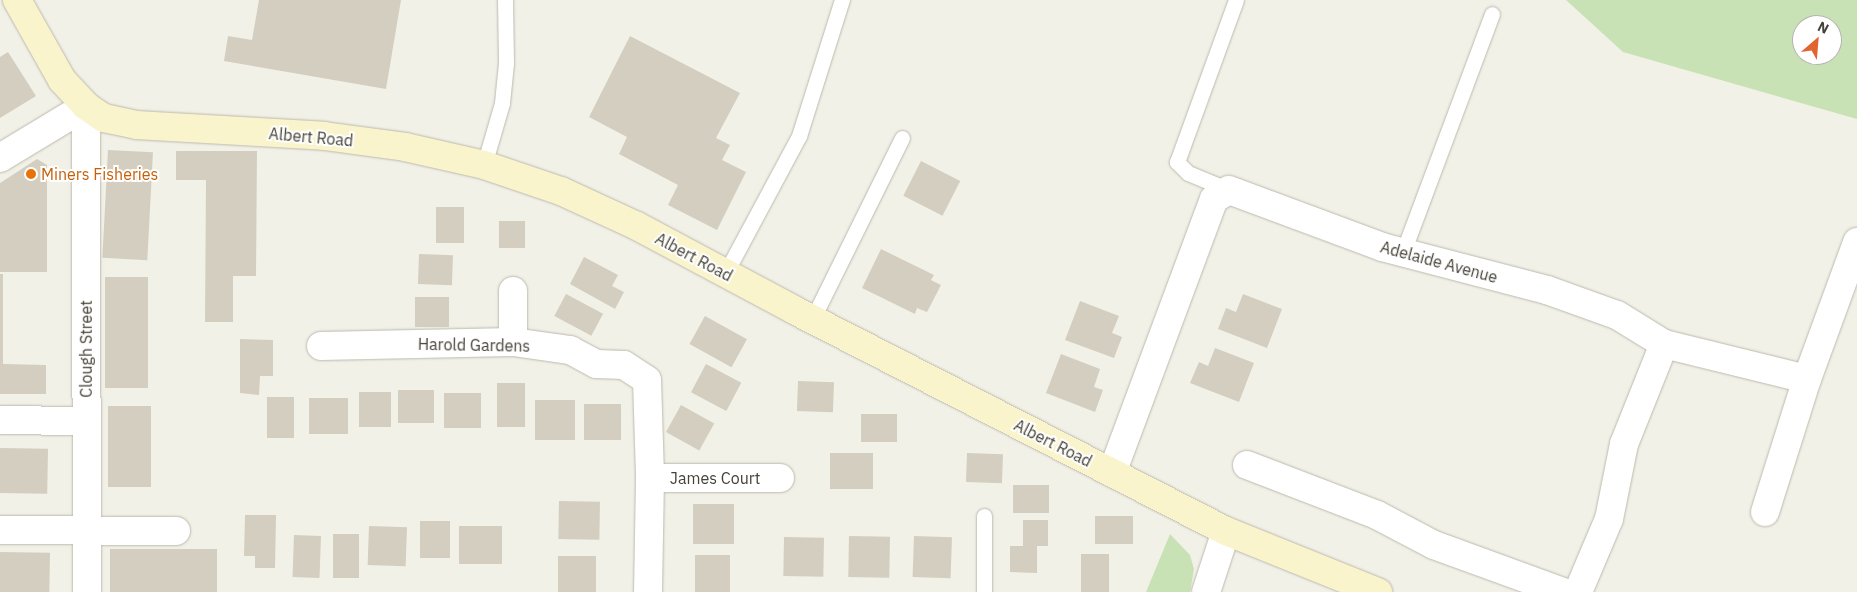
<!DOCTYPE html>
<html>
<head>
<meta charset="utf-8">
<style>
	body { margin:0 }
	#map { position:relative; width:1857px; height:592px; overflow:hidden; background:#f2f1e8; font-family:"IBM Plex Sans",sans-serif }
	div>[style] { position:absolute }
	.green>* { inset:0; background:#c8e2b6 }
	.building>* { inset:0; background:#d3cebf; transform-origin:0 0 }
	.roads { filter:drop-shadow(0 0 1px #bdb9ac) drop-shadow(0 0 1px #bdb9ac) }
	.lane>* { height:15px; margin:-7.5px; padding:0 7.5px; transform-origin:7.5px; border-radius:7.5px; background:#fff }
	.street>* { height:28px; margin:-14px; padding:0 14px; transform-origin:14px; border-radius:14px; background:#fff }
	.secondary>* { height:28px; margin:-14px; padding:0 14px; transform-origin:14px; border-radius:14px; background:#f9f4cc }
	.dots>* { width:14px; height:14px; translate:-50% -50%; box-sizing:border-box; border:2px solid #fff; border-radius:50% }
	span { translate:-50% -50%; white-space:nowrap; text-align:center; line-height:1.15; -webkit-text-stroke:4px #fff; paint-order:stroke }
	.street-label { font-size:16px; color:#454238 }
	.food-label { font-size:16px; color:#c56008 }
	.left { translate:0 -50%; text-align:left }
	.north { position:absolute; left:1792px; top:15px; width:50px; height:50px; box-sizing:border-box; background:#fff; border:1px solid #b5b3af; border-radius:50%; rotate:27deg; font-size:14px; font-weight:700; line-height:20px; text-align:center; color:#454238 }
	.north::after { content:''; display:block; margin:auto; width:18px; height:22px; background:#e26530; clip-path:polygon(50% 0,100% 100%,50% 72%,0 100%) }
</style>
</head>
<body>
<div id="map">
	<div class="green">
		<i style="clip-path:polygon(evenodd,1566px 0,1857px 0,1857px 119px,1623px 52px,1566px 0,1802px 25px,1832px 25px,1832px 55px,1802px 55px,1802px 25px)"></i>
		<i style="clip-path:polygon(1170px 534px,1190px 555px,1194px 569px,1190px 592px,1146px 592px)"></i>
	</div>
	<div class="building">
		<i style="clip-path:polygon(259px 0,401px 0,386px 89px,224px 61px,228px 36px,252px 40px)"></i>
		<i style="clip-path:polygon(630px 36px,740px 93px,716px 138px,730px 145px,722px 160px,746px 172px,717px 230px,668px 205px,678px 185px,619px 154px,627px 137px,589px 117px)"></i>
		<i style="clip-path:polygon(8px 52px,36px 96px,0 118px,0 57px)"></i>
		<i style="left:108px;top:150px;width:45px;height:108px;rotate:3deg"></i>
		<i style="clip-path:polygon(176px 151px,257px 151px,256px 276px,233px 276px,233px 322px,205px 322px,206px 180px,176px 180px)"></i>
		<i style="clip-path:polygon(37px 159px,47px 165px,47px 272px,0 272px,0 183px)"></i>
		<i style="left:921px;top:161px;width:44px;height:39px;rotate:27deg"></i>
		<i style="left:436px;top:207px;width:28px;height:36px"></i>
		<i style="left:499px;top:221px;width:26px;height:27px"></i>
		<i style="clip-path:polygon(881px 249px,934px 275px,931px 280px,941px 285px,927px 312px,917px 308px,915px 314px,862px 288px)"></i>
		<i style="left:419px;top:254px;width:34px;height:30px;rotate:2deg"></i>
		<i style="clip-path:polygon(584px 257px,618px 275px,612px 286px,624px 292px,615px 309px,570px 284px)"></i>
		<i style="clip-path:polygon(0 274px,3px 274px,3px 364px,46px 365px,46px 394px,0 394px)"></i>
		<i style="left:105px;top:277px;width:43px;height:111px"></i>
		<i style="left:566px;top:294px;width:42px;height:25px;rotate:28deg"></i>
		<i style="clip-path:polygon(1243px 294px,1282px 309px,1267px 348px,1218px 329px,1226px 308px,1236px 312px)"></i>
		<i style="left:415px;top:297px;width:34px;height:30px"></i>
		<i style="clip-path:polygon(1080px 301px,1119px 316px,1112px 333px,1122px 337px,1114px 358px,1065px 340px)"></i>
		<i style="left:705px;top:316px;width:48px;height:32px;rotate:29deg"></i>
		<i style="clip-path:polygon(240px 339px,273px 340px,273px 376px,260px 376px,259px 395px,240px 393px)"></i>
		<i style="clip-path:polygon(1215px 348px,1254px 363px,1239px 402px,1190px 383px,1199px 362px,1208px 366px)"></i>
		<i style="clip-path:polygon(1061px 354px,1100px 369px,1094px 387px,1103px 390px,1095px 412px,1046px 393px)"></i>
		<i style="left:706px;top:364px;width:40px;height:32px;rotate:28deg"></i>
		<i style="left:798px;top:381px;width:36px;height:30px;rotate:2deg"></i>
		<i style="left:497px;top:383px;width:28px;height:44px"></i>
		<i style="left:398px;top:390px;width:36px;height:33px"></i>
		<i style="left:359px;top:392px;width:32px;height:35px"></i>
		<i style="left:444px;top:393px;width:37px;height:35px"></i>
		<i style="left:267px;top:397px;width:27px;height:41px"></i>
		<i style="left:309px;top:398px;width:39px;height:36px"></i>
		<i style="left:535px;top:400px;width:40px;height:40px"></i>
		<i style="left:584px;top:404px;width:37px;height:36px"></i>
		<i style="left:681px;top:405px;width:38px;height:31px;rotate:29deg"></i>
		<i style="left:151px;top:406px;width:81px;height:43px;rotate:90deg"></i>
		<i style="left:861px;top:414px;width:36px;height:28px"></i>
		<i style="left:0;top:448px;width:48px;height:45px;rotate:1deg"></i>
		<i style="left:830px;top:453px;width:43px;height:36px"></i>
		<i style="left:967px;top:453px;width:36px;height:29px;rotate:2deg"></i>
		<i style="left:1013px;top:485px;width:36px;height:28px"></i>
		<i style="left:559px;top:501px;width:41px;height:38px;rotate:1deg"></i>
		<i style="left:693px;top:504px;width:41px;height:40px"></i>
		<i style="clip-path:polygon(245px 515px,276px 515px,275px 568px,255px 568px,255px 556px,244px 556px)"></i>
		<i style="left:1095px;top:516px;width:38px;height:28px"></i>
		<i style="clip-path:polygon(1023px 520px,1048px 520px,1048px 546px,1037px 546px,1037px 573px,1010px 572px,1010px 546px,1023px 546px)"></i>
		<i style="left:420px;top:521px;width:30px;height:37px"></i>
		<i style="left:369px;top:526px;width:38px;height:39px;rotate:2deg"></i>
		<i style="left:459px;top:526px;width:43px;height:38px"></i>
		<i style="left:333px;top:534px;width:26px;height:44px"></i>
		<i style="left:294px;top:535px;width:27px;height:42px;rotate:2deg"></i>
		<i style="left:849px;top:536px;width:41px;height:41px;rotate:1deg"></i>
		<i style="left:914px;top:536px;width:38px;height:41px;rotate:2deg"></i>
		<i style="left:784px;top:537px;width:40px;height:39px;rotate:1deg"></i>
		<i style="left:110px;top:549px;width:107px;height:43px"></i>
		<i style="left:0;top:552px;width:50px;height:40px;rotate:1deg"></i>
		<i style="left:1081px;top:554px;width:28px;height:38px"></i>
		<i style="left:695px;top:555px;width:35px;height:37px"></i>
		<i style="left:558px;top:556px;width:38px;height:36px"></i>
	</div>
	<div class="roads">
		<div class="lane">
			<i style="left:484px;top:165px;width:65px;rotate:-73.8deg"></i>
			<i style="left:502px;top:103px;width:40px;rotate:-84.3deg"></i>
			<i style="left:506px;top:63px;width:63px;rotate:-90.9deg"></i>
			<i style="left:1229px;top:190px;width:44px;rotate:-157.5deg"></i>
			<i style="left:1188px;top:173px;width:16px;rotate:-135deg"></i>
			<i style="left:1177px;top:162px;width:172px;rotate:-70deg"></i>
			<i style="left:1403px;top:252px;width:254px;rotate:-69.5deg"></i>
			<i style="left:725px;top:274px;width:157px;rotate:-61.8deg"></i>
			<i style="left:799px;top:136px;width:143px;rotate:-72.5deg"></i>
			<i style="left:812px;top:320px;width:203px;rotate:-63.7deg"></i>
			<i style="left:984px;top:516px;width:76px;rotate:90deg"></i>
		</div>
		<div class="street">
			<i style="left:86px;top:106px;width:486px;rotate:89.9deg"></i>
			<i style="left:0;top:158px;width:100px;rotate:-31.2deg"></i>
			<i style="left:513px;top:291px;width:51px;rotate:90deg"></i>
			<i style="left:321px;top:346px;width:192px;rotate:-1.2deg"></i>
			<i style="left:513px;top:342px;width:58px;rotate:8deg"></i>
			<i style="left:570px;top:350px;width:30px;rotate:28deg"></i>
			<i style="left:596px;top:364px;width:28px;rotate:2deg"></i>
			<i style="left:624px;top:365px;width:27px;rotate:33deg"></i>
			<i style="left:647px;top:380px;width:98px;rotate:88.2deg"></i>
			<i style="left:650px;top:478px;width:114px;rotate:91deg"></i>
			<i style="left:0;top:420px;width:86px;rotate:0.7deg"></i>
			<i style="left:1247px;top:465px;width:139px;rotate:21deg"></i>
			<i style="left:1377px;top:515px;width:64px;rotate:27.8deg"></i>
			<i style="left:1434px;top:545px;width:137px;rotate:20deg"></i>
			<i style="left:1112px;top:473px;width:292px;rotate:-69.6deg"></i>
			<i style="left:1214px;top:199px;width:17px;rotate:-31deg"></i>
			<i style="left:1229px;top:190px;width:163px;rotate:20.4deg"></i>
			<i style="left:1382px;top:247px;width:171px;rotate:14.6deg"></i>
			<i style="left:1547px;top:290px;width:74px;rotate:19.7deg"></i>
			<i style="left:1617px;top:315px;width:55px;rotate:31.7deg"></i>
			<i style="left:1664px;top:344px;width:147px;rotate:13.8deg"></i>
			<i style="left:1807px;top:379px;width:146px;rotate:-69.9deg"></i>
			<i style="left:650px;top:478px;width:130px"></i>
			<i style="left:1765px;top:512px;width:139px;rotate:-72.5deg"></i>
			<i style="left:0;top:530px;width:176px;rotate:0.3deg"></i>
			<i style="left:1206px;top:592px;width:64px;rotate:-71.8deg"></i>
			<i style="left:1578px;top:592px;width:79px;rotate:-67deg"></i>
			<i style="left:1609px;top:519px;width:76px;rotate:-78.7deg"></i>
			<i style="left:1624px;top:444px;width:108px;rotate:-68.2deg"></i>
		</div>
		<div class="secondary">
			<i style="left:17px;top:0;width:92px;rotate:60.6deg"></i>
			<i style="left:62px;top:80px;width:35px;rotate:47deg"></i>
			<i style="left:86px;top:106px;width:22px;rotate:34deg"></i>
			<i style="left:104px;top:118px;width:33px;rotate:12deg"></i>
			<i style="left:136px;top:125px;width:188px;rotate:3.3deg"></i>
			<i style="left:324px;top:136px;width:82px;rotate:7.7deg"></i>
			<i style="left:405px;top:147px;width:81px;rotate:12.8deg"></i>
			<i style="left:484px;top:165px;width:81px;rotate:18.7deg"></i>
			<i style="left:561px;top:191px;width:84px;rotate:24.7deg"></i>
			<i style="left:637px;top:226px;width:178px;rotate:28.1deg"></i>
			<i style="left:794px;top:310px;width:485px;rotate:27.1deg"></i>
			<i style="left:1226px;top:531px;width:164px;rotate:21.9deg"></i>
		</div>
	</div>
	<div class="dots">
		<i style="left:31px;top:174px;background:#e8710a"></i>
	</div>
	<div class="street-label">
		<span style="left:311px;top:137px;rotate:5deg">Albert Road</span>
		<span style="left:694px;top:257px;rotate:28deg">Albert Road</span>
		<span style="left:1439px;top:262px;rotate:15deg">Adelaide Avenue</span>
		<span style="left:474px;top:345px;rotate:1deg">Harold Gardens</span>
		<span style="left:86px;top:349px;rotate:-90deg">Clough Street</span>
		<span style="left:1053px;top:443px;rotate:27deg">Albert Road</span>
		<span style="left:715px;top:478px">James Court</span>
	</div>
	<div class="food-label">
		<span class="left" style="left:41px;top:174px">Miners Fisheries</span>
	</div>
	<div class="north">N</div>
</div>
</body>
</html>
